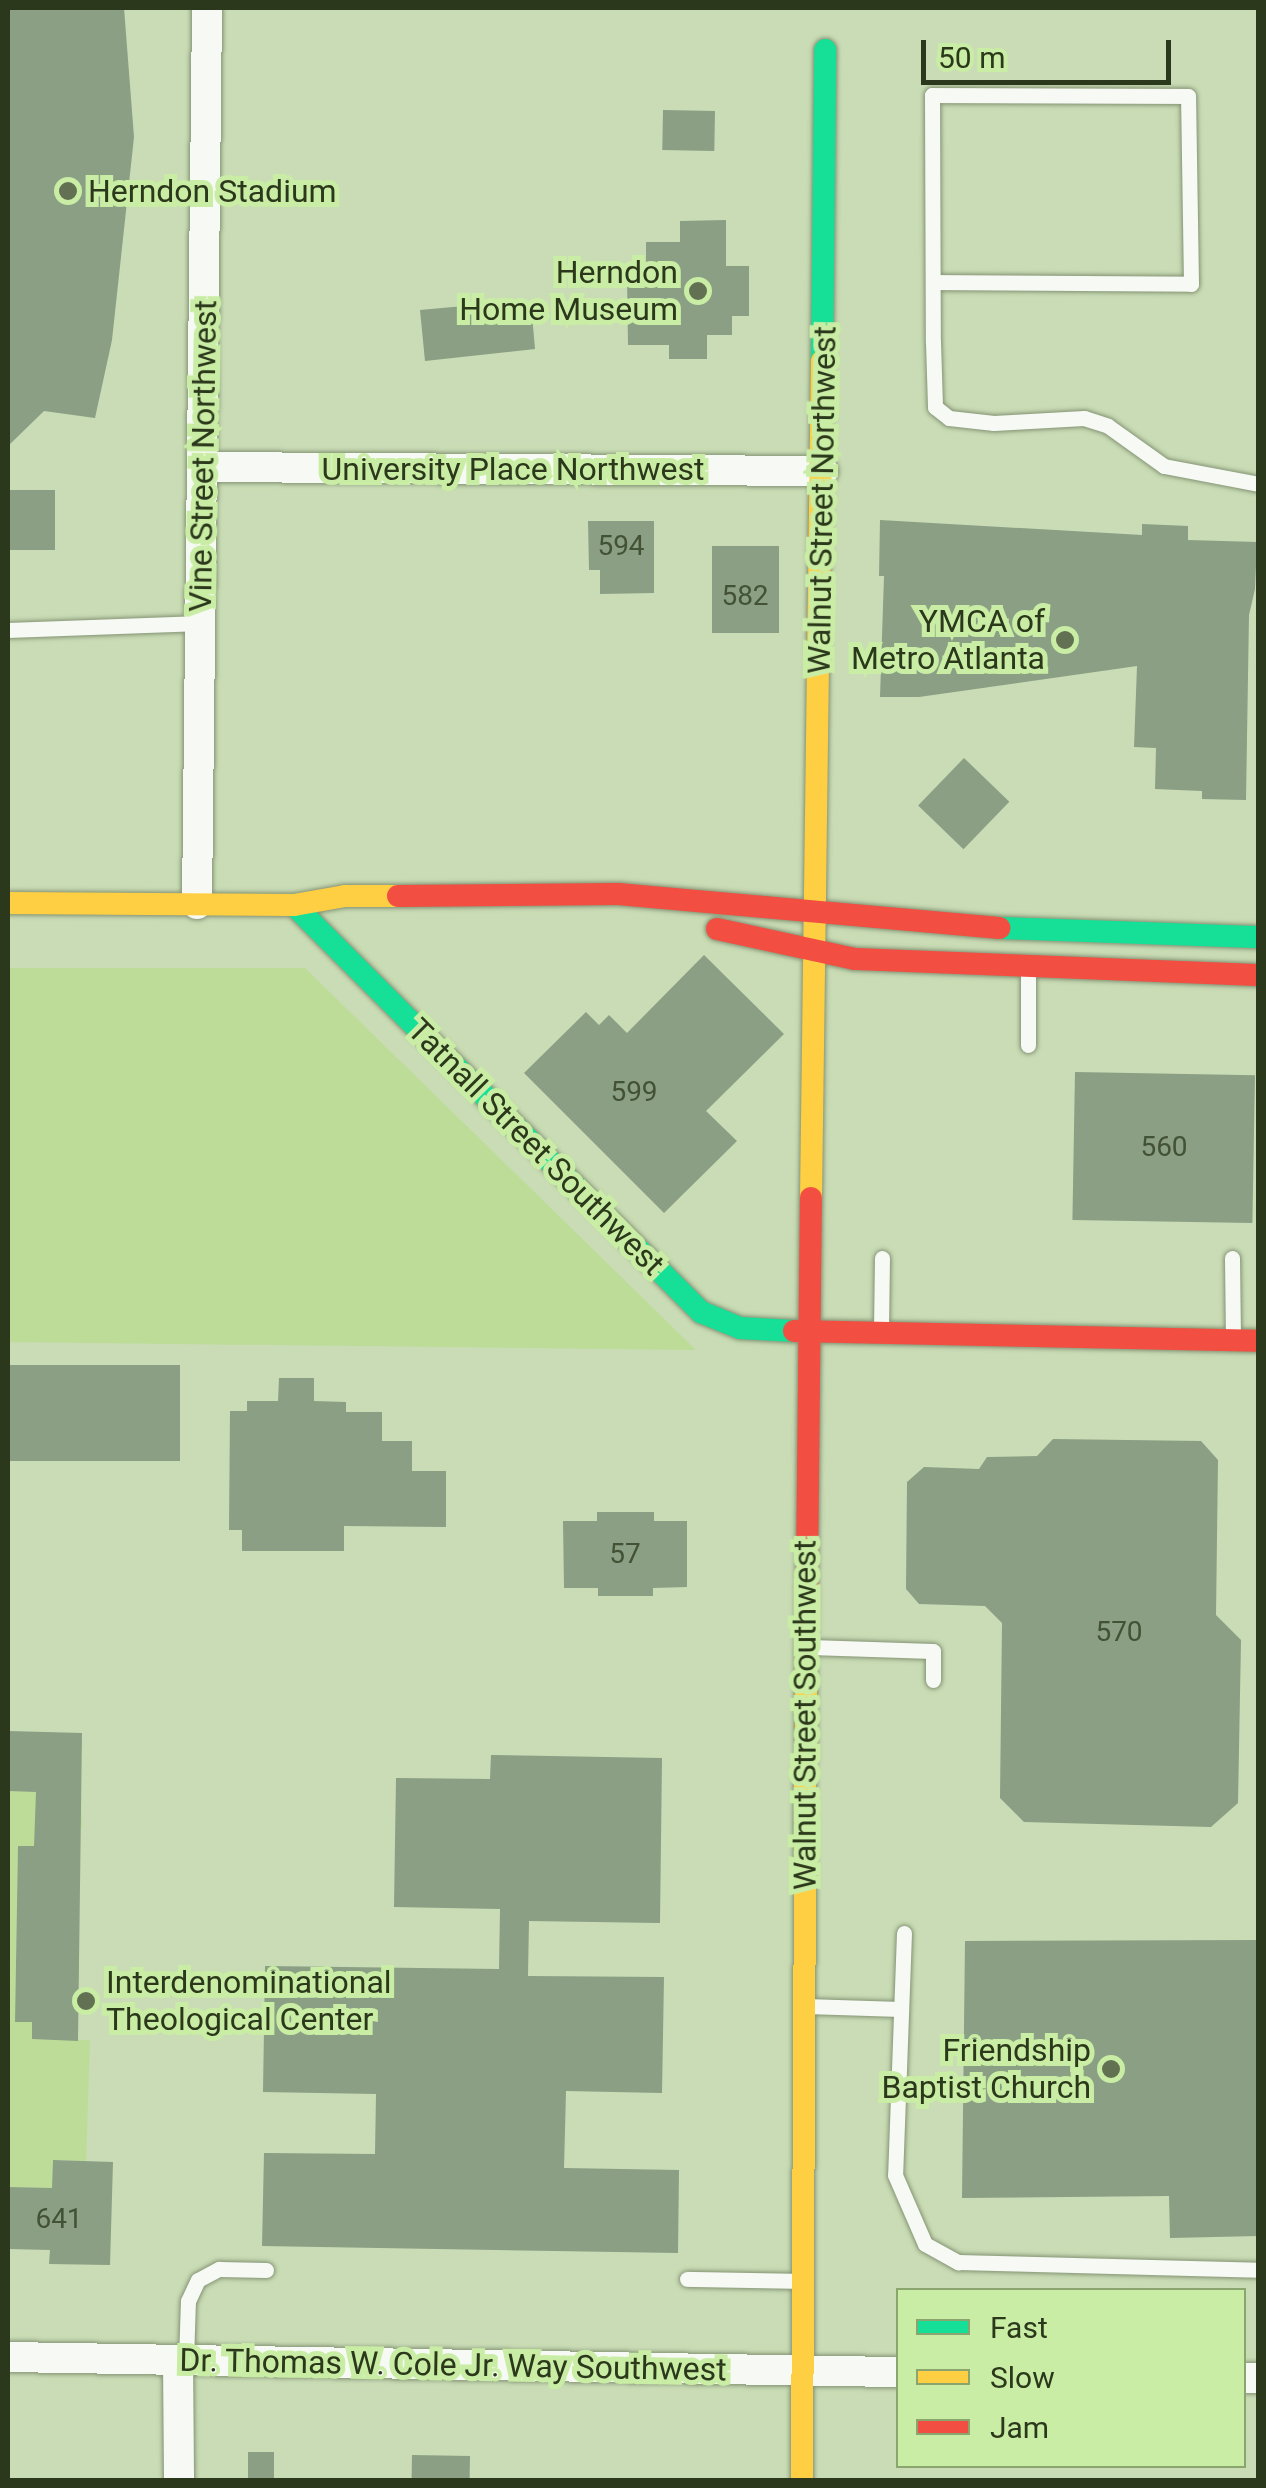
<!DOCTYPE html>
<html>
<head>
<meta charset="utf-8">
<style>
	body { margin:0 }
	#map { position:relative; width:1266px; height:2488px; overflow:hidden; background:#c9dcb5; font-family:Roboto,sans-serif }
	div>[style] { position:absolute }
	.green>* { inset:0; background:#bcdc98 }
	.building>* { inset:0; background:#8a9f84; transform-origin:0 0 }
	.roads { filter:drop-shadow(0 0 2px #859475) drop-shadow(0 0 2px #859475) }
	.lane>* { height:15px; margin:-7.5px; padding:0 7.5px; transform-origin:7.5px; border-radius:7.5px; background:#f7faf4 }
	.street>* { height:30px; margin:-15px; padding:0 15px; transform-origin:15px; border-radius:15px; background:#f7faf4 }
	.fast>* { height:22px; margin:-11px; padding:0 11px; transform-origin:11px; border-radius:11px; background:#16e098 }
	.slow>* { height:22px; margin:-11px; padding:0 11px; transform-origin:11px; border-radius:11px; background:#ffcf43 }
	.jam>* { height:22px; margin:-11px; padding:0 11px; transform-origin:11px; border-radius:11px; background:#f24e42 }
	.dots>* { width:28px; height:28px; translate:-50% -50%; box-sizing:border-box; border:5px solid #c9eda4; border-radius:50% }
	span { translate:-50% -50%; white-space:nowrap; text-align:center; line-height:1.15; -webkit-text-stroke:10px #c9eda4; paint-order:stroke }
	.number-label { font-size:28px; color:#435235 }
	.number-label span { -webkit-text-stroke-width:0 }
	.poi-label { font-size:32px; color:#2b381b }
	.left { translate:0 -50%; text-align:left }
	.right { translate:-100% -50%; text-align:right }
	.street-label { font-size:32px; color:#2b381b }
	.frame { position:absolute; inset:0; border:10px solid #2b381b; pointer-events:none }
	.legend { position:absolute; left:896px; top:2288px; width:350px; height:180px; box-sizing:border-box; background:#c9eda4; border:2px solid #8aa56d; margin:0; padding:12px 18px; list-style:none; font-size:30px; color:#2b381b }
	.legend li { display:flex; align-items:center; gap:20px; height:50px }
	.legend b { width:50px; border:2px solid #8aa56d }
	.scale { position:absolute; left:921px; top:40px; width:250px; height:45px; box-sizing:border-box; border:5px solid #2b381b; border-top:0; padding-left:12px; font-size:30px; line-height:35px; white-space:nowrap; color:#2b381b; -webkit-text-stroke:8px #c9eda4; paint-order:stroke }
</style>
</head>
<body>
<div id="map">
	<div class="green">
		<i style="clip-path:polygon(8px 968px,305px 968px,696px 1350px,8px 1342px)"></i>
		<i style="clip-path:polygon(8px 1791px,81px 1793px,82px 1829px,35px 1829px,34px 1846px,18px 1846px,15px 2021px,32px 2022px,33px 2039px,90px 2040px,86px 2161px,53px 2160px,52px 2188px,8px 2187px)"></i>
	</div>
	<div class="building">
		<i style="clip-path:polygon(8px 8px,124px 8px,134px 137px,112px 340px,95px 418px,44px 411px,8px 446px)"></i>
		<i style="left:663px;top:110px;width:52px;height:40px;rotate:1deg"></i>
		<i style="clip-path:polygon(726px 220px,726px 266px,749px 266px,749px 316px,732px 316px,732px 335px,707px 335px,707px 359px,669px 359px,669px 345px,628px 345px,627px 277px,646px 277px,646px 242px,680px 242px,680px 221px)"></i>
		<i style="clip-path:polygon(508px 302px,510px 317px,532px 315px,535px 349px,425px 361px,420px 310px)"></i>
		<i style="left:8px;top:490px;width:47px;height:60px"></i>
		<i style="clip-path:polygon(880px 520px,1142px 535px,1142px 524px,1188px 526px,1188px 540px,1257px 542px,1255px 589px,1249px 615px,1246px 800px,1202px 799px,1202px 791px,1155px 789px,1156px 748px,1134px 747px,1137px 666px,919px 697px,880px 697px,884px 576px,879px 576px)"></i>
		<i style="clip-path:polygon(588px 521px,654px 521px,654px 593px,600px 594px,600px 570px,589px 570px)"></i>
		<i style="left:779px;top:546px;width:87px;height:67px;rotate:90deg"></i>
		<i style="left:964px;top:758px;width:63px;height:66px;rotate:44deg"></i>
		<i style="clip-path:polygon(704px 955px,784px 1034px,706px 1111px,737px 1141px,664px 1213px,524px 1073px,586px 1012px,599px 1025px,609px 1015px,627px 1033px)"></i>
		<i style="left:1075px;top:1072px;width:180px;height:148px;rotate:1deg"></i>
		<i style="left:8px;top:1365px;width:172px;height:96px"></i>
		<i style="clip-path:polygon(279px 1378px,314px 1378px,314px 1401px,346px 1402px,346px 1412px,382px 1412px,382px 1441px,412px 1441px,412px 1471px,446px 1471px,446px 1527px,344px 1526px,344px 1551px,242px 1551px,242px 1530px,229px 1530px,230px 1411px,247px 1411px,247px 1401px,278px 1401px)"></i>
		<i style="clip-path:polygon(1053px 1439px,1201px 1441px,1218px 1460px,1216px 1615px,1241px 1640px,1238px 1803px,1211px 1827px,1024px 1822px,1000px 1798px,1002px 1623px,985px 1606px,919px 1604px,906px 1589px,907px 1482px,924px 1467px,979px 1469px,987px 1457px,1037px 1456px)"></i>
		<i style="clip-path:polygon(597px 1512px,654px 1512px,654px 1521px,687px 1521px,687px 1587px,653px 1588px,653px 1596px,598px 1596px,598px 1588px,564px 1588px,563px 1521px,597px 1521px)"></i>
		<i style="clip-path:polygon(8px 1731px,82px 1733px,78px 2041px,32px 2039px,32px 2022px,15px 2022px,18px 1846px,34px 1846px,36px 1792px,8px 1791px)"></i>
		<i style="clip-path:polygon(491px 1755px,662px 1758px,660px 1923px,529px 1921px,528px 1976px,664px 1977px,662px 2093px,566px 2091px,564px 2168px,679px 2170px,678px 2253px,262px 2246px,264px 2153px,375px 2154px,376px 2094px,263px 2092px,265px 1966px,499px 1969px,500px 1909px,394px 1907px,396px 1778px,490px 1779px)"></i>
		<i style="clip-path:polygon(1258px 1940px,1258px 2236px,1170px 2238px,1169px 2196px,962px 2198px,965px 1941px)"></i>
		<i style="clip-path:polygon(53px 2160px,113px 2162px,110px 2265px,49px 2264px,50px 2250px,8px 2249px,8px 2187px,52px 2188px)"></i>
		<i style="left:248px;top:2452px;width:26px;height:28px"></i>
		<i style="left:412px;top:2455px;width:58px;height:25px;rotate:1deg"></i>
	</div>
	<div class="roads">
		<div class="lane">
			<i style="left:933px;top:282px;width:258px;rotate:0.4deg"></i>
			<i style="left:1191px;top:284px;width:188px;rotate:-90.9deg"></i>
			<i style="left:1188px;top:96px;width:256px;rotate:-179.8deg"></i>
			<i style="left:932px;top:95px;width:247px;rotate:89.8deg"></i>
			<i style="left:933px;top:342px;width:65px;rotate:88.2deg"></i>
			<i style="left:935px;top:407px;width:18px;rotate:38deg"></i>
			<i style="left:949px;top:418px;width:45px;rotate:6.3deg"></i>
			<i style="left:994px;top:423px;width:90px;rotate:-3.2deg"></i>
			<i style="left:1084px;top:418px;width:25px;rotate:18deg"></i>
			<i style="left:1108px;top:426px;width:69px;rotate:35.5deg"></i>
			<i style="left:1164px;top:466px;width:96px;rotate:10.8deg"></i>
			<i style="left:8px;top:630px;width:193px;rotate:-2.1deg"></i>
			<i style="left:1028px;top:1045px;width:74px;rotate:-90deg"></i>
			<i style="left:1232px;top:1258px;width:81px;rotate:89.3deg"></i>
			<i style="left:881px;top:1329px;width:71px;rotate:-89.2deg"></i>
			<i style="left:810px;top:1647px;width:123px;rotate:1.9deg"></i>
			<i style="left:933px;top:1651px;width:29px;rotate:90deg"></i>
			<i style="left:904px;top:1933px;width:242px;rotate:92.1deg"></i>
			<i style="left:895px;top:2175px;width:75px;rotate:66.5deg"></i>
			<i style="left:925px;top:2244px;width:38px;rotate:29deg"></i>
			<i style="left:958px;top:2262px;width:300px;rotate:1.5deg"></i>
			<i style="left:805px;top:2006px;width:96px;rotate:1.8deg"></i>
			<i style="left:687px;top:2279px;width:112px;rotate:1deg"></i>
			<i style="left:186px;top:2360px;width:59px;rotate:-88.1deg"></i>
			<i style="left:188px;top:2301px;width:23px;rotate:-65deg"></i>
			<i style="left:198px;top:2280px;width:24px;rotate:-28deg"></i>
			<i style="left:219px;top:2269px;width:47px;rotate:1.2deg"></i>
		</div>
		<div class="street">
			<i style="left:203px;top:467px;width:620px;rotate:0.37deg"></i>
			<i style="left:197px;top:904px;width:896px;rotate:-89.36deg"></i>
			<i style="left:8px;top:2357px;width:890px;rotate:0.97deg"></i>
			<i style="left:178px;top:2360px;width:120px;rotate:89.5deg"></i>
			<i style="left:1244px;top:2378px;width:14px"></i>
		</div>
		<div class="fast">
			<i style="left:822px;top:361px;width:311px;rotate:-89.4deg"></i>
			<i style="left:294px;top:905px;width:576px;rotate:45deg"></i>
			<i style="left:701px;top:1312px;width:42px;rotate:22.3deg"></i>
			<i style="left:740px;top:1328px;width:54px;rotate:3.2deg"></i>
			<i style="left:999px;top:928px;width:259px;rotate:2deg"></i>
		</div>
		<div class="slow">
			<i style="left:8px;top:903px;width:286px;rotate:0.4deg"></i>
			<i style="left:294px;top:905px;width:52px;rotate:-10deg"></i>
			<i style="left:345px;top:896px;width:53px"></i>
			<i style="left:811px;top:1198px;width:837px;rotate:-89.25deg"></i>
			<i style="left:802px;top:2480px;width:814px;rotate:-89.72deg"></i>
		</div>
		<div class="jam">
			<i style="left:398px;top:896px;width:220px;rotate:-0.5deg"></i>
			<i style="left:618px;top:894px;width:383px;rotate:5.1deg"></i>
			<i style="left:717px;top:929px;width:141px;rotate:12.3deg"></i>
			<i style="left:855px;top:959px;width:403px;rotate:2.3deg"></i>
			<i style="left:794px;top:1331px;width:464px;rotate:1.2deg"></i>
			<i style="left:806px;top:1666px;width:468px;rotate:-89.4deg"></i>
		</div>
	</div>
	<div class="dots">
		<i style="left:68px;top:191px;background:#627151"></i>
		<i style="left:698px;top:291px;background:#627151"></i>
		<i style="left:1065px;top:640px;background:#627151"></i>
		<i style="left:86px;top:2001px;background:#627151"></i>
		<i style="left:1111px;top:2069px;background:#627151"></i>
	</div>
	<div class="number-label">
		<span style="left:621px;top:546px">594</span>
		<span style="left:745px;top:596px">582</span>
		<span style="left:634px;top:1092px">599</span>
		<span style="left:1164px;top:1147px">560</span>
		<span style="left:625px;top:1554px">57</span>
		<span style="left:1119px;top:1632px">570</span>
		<span style="left:59px;top:2219px">641</span>
	</div>
	<div class="poi-label">
		<span class="left" style="left:88px;top:191px">Herndon Stadium</span>
		<span class="right" style="left:678px;top:291px">Herndon<br>Home Museum</span>
		<span class="right" style="left:1045px;top:640px">YMCA of<br>Metro Atlanta</span>
		<span class="left" style="left:106px;top:2001px">Interdenominational<br>Theological Center</span>
		<span class="right" style="left:1091px;top:2069px">Friendship<br>Baptist Church</span>
	</div>
	<div class="street-label">
		<span style="left:203px;top:456px;rotate:-89deg">Vine Street Northwest</span>
		<span style="left:513px;top:469px">University Place Northwest</span>
		<span style="left:822px;top:500px;rotate:-89deg">Walnut Street Northwest</span>
		<span style="left:536px;top:1147px;rotate:45deg">Tatnall Street Southwest</span>
		<span style="left:805px;top:1715px;rotate:-90deg">Walnut Street Southwest</span>
		<span style="left:453px;top:2365px;rotate:1deg">Dr. Thomas W. Cole Jr. Way Southwest</span>
	</div>
	<div class="frame"></div>
	<ul class="legend">
	<li><b style="height:12px;background:#16e098"></b>Fast</li>
	<li><b style="height:12px;background:#ffcf43"></b>Slow</li>
	<li><b style="height:12px;background:#f24e42"></b>Jam</li>
	</ul>
	<div class="scale">50 m</div>
</div>
</body>
</html>
